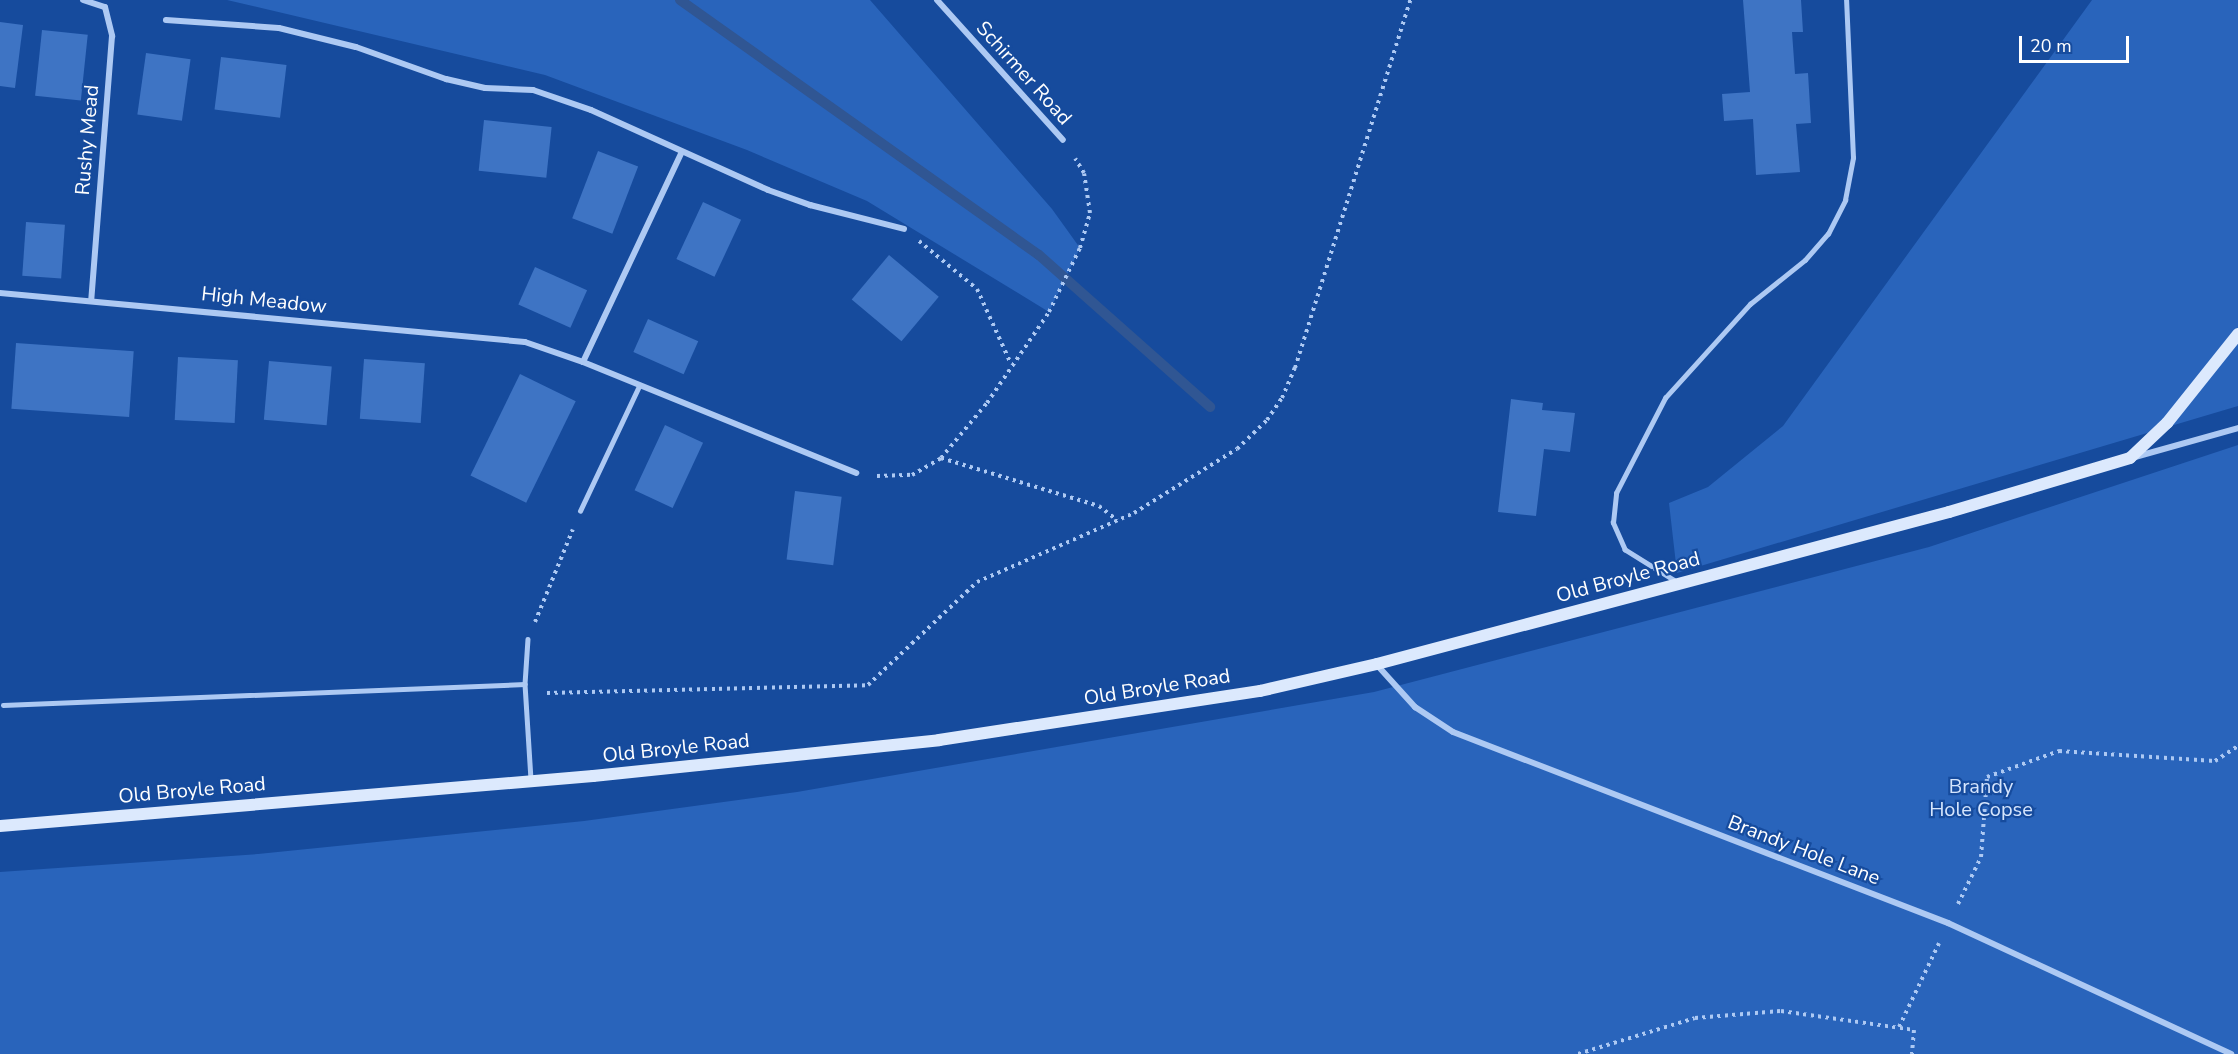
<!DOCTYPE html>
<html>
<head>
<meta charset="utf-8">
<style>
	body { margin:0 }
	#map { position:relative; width:2238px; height:1054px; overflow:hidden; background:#164b9d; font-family:"Nunito Sans",sans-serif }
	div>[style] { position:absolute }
	.green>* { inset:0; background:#2964bb }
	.stream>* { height:10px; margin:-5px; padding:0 5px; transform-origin:5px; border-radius:5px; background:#305693 }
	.building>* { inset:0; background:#3e74c4; transform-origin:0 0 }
	.path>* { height:4px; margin-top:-2px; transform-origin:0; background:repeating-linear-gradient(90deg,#adc9f3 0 3px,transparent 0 7.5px) }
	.service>* { height:4.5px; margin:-2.25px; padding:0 2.25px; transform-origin:2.25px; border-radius:2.25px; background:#adc9f3 }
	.minor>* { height:6px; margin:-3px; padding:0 3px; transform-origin:3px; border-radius:3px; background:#adc9f3 }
	.secondary>* { height:12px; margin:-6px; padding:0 6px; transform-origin:6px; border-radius:6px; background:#dce9fd }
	span { translate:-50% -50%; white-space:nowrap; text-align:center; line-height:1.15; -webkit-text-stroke:4.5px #164b9d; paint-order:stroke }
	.street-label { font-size:20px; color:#fff }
	.park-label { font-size:20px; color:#d5e5fd }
	.scale { position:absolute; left:2019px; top:36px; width:110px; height:27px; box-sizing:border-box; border:3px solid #fff; border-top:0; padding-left:8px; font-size:18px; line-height:21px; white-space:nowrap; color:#fff; -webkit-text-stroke:4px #164b9d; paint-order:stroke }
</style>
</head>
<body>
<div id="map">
	<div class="green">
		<i style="clip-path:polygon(227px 0,870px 0,1052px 209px,1080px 248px,1049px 312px,867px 201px,747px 150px,545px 75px)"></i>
		<i style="clip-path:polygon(2092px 0,2238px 0,2238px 406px,1677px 573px,1669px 503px,1708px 487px,1783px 426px)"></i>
		<i style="clip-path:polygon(2238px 445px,2238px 1054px,0 1054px,0 872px,258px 854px,584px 821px,797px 792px,1374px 692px,1929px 547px)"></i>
	</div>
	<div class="stream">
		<i style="left:680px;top:0;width:440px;rotate:35.4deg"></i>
		<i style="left:1039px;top:255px;width:229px;rotate:41.6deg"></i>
	</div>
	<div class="building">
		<i style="clip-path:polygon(1743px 0,1801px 0,1803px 32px,1792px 32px,1795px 74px,1808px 73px,1811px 123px,1796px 124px,1800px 172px,1756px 175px,1753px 119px,1724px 121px,1722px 94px,1750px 92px)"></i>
		<i style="clip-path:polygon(0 22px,23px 25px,15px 88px,0 86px)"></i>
		<i style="left:42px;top:30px;width:46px;height:66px;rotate:6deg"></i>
		<i style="left:146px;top:53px;width:45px;height:62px;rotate:8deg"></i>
		<i style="left:221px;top:57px;width:66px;height:53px;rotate:7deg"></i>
		<i style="left:484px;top:120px;width:68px;height:51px;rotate:6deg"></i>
		<i style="left:598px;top:151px;width:43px;height:72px;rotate:21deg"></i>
		<i style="left:703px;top:202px;width:42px;height:63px;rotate:25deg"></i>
		<i style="left:26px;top:222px;width:39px;height:54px;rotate:4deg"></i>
		<i style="left:889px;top:255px;width:65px;height:58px;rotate:40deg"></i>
		<i style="left:535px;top:267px;width:57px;height:41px;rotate:24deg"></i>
		<i style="left:648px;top:319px;width:55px;height:36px;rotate:24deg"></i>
		<i style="left:16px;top:343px;width:118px;height:66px;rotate:4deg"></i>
		<i style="left:178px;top:357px;width:60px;height:63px;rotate:3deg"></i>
		<i style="left:364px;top:359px;width:61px;height:60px;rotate:4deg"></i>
		<i style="left:269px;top:361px;width:63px;height:59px;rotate:5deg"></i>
		<i style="left:520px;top:374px;width:62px;height:113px;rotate:26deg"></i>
		<i style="clip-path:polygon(1511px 399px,1543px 403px,1542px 410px,1575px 413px,1570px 452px,1544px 449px,1536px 516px,1498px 512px)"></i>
		<i style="left:665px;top:425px;width:42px;height:72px;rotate:25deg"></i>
		<i style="left:795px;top:491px;width:47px;height:69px;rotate:7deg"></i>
	</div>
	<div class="path">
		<i style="left:919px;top:241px;width:75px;rotate:39.6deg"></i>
		<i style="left:977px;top:289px;width:82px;rotate:65.6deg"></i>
		<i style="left:941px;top:458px;width:72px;rotate:-50.1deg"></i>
		<i style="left:987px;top:403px;width:110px;rotate:-55.7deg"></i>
		<i style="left:1049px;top:312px;width:71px;rotate:-64.2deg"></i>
		<i style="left:1080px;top:248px;width:36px;rotate:-74deg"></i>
		<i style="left:1090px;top:213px;width:40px;rotate:-98.5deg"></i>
		<i style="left:1084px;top:173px;width:17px;rotate:-121deg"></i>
		<i style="left:877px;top:476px;width:35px;rotate:-2deg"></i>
		<i style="left:912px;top:475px;width:34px;rotate:-30deg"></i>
		<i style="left:941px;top:458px;width:165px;rotate:16.9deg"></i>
		<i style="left:1099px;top:506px;width:23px;rotate:38deg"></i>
		<i style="left:535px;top:622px;width:100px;rotate:-67.8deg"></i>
		<i style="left:547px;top:693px;width:321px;rotate:-1.4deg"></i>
		<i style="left:868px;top:685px;width:150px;rotate:-43.4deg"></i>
		<i style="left:977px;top:582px;width:171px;rotate:-23.7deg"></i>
		<i style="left:1134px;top:513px;width:121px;rotate:-31.9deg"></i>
		<i style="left:1237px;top:449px;width:42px;rotate:-44deg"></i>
		<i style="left:1267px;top:420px;width:27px;rotate:-56deg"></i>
		<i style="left:1282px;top:398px;width:33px;rotate:-67deg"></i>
		<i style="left:1295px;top:368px;width:386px;rotate:-72.6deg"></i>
		<i style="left:1958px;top:904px;width:52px;rotate:-63.9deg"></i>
		<i style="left:1981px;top:857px;width:80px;rotate:-85.7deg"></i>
		<i style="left:1987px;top:777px;width:77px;rotate:-19.9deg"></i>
		<i style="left:2059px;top:751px;width:156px;rotate:3.7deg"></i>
		<i style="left:2215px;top:761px;width:27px;rotate:-33deg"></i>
		<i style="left:1899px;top:1027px;width:93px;rotate:-64.5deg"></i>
		<i style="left:1578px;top:1054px;width:122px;rotate:-17.1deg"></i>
		<i style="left:1695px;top:1018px;width:86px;rotate:-4.7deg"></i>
		<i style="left:1781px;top:1011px;width:134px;rotate:8.1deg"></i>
		<i style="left:1914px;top:1030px;width:24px;rotate:95deg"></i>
	</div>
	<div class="service">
		<i style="left:580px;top:511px;width:138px;rotate:-64.7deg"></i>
		<i style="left:1675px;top:581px;width:59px;rotate:-148.2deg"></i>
		<i style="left:1625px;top:550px;width:30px;rotate:-114deg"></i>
		<i style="left:1613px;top:523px;width:30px;rotate:-84deg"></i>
		<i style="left:1616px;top:493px;width:107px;rotate:-62.7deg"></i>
		<i style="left:1665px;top:398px;width:127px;rotate:-47.9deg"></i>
		<i style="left:1750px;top:304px;width:70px;rotate:-38.7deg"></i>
		<i style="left:1805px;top:260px;width:35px;rotate:-49deg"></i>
		<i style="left:1828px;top:234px;width:38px;rotate:-63deg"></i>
		<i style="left:1845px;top:200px;width:43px;rotate:-79.2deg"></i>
		<i style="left:1853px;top:158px;width:158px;rotate:-92.5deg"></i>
		<i style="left:528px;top:639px;width:45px;rotate:93.8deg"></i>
		<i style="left:525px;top:684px;width:96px;rotate:86.4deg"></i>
		<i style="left:3px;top:705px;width:522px;rotate:-2.3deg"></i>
	</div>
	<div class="minor">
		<i style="left:83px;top:0;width:23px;rotate:18deg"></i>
		<i style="left:105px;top:7px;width:30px;rotate:76deg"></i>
		<i style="left:112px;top:36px;width:265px;rotate:94.5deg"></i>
		<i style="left:937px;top:0;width:188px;rotate:48deg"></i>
		<i style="left:166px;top:20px;width:113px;rotate:4deg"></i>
		<i style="left:279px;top:28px;width:79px;rotate:13.9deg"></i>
		<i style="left:356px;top:47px;width:96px;rotate:19.6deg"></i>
		<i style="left:446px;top:79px;width:40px;rotate:13deg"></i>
		<i style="left:485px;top:88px;width:48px;rotate:2.4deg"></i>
		<i style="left:533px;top:90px;width:61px;rotate:19deg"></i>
		<i style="left:591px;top:110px;width:194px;rotate:24.3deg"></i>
		<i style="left:768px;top:190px;width:45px;rotate:19.7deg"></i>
		<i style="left:810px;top:205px;width:97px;rotate:14.3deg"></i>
		<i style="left:0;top:293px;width:527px;rotate:5.33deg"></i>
		<i style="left:525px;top:342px;width:61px;rotate:19deg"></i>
		<i style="left:583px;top:362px;width:295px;rotate:22.1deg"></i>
		<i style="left:583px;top:362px;width:232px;rotate:-64.8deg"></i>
		<i style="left:2135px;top:457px;width:107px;rotate:-15.7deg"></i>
		<i style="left:1377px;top:665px;width:57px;rotate:47.9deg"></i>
		<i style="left:1415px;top:707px;width:45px;rotate:33.3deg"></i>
		<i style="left:1453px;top:732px;width:531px;rotate:21.1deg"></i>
		<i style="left:1948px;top:923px;width:312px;rotate:24.8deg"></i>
	</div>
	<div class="secondary">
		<i style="left:0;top:826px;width:595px;rotate:-4.82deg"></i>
		<i style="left:593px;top:776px;width:348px;rotate:-5.9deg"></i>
		<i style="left:939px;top:740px;width:325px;rotate:-8.7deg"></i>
		<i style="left:1260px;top:691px;width:120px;rotate:-13deg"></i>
		<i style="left:1377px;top:664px;width:592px;rotate:-14.88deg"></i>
		<i style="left:1949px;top:512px;width:189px;rotate:-16.6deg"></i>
		<i style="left:2130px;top:458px;width:51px;rotate:-43.4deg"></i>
		<i style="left:2167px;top:423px;width:114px;rotate:-51.4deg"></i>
	</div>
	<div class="street-label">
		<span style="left:1024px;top:73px;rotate:48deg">Schirmer Road</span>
		<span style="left:87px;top:140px;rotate:-85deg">Rushy Mead</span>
		<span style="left:264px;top:300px;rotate:6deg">High Meadow</span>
		<span style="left:1628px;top:577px;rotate:-15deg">Old Broyle Road</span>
		<span style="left:1157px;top:687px;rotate:-9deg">Old Broyle Road</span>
		<span style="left:676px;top:748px;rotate:-6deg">Old Broyle Road</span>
		<span style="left:192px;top:790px;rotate:-5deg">Old Broyle Road</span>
		<span style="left:1804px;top:850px;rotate:21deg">Brandy Hole Lane</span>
	</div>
	<div class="park-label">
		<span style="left:1981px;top:798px">Brandy<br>Hole Copse</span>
	</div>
	<div class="scale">20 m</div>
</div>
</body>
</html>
